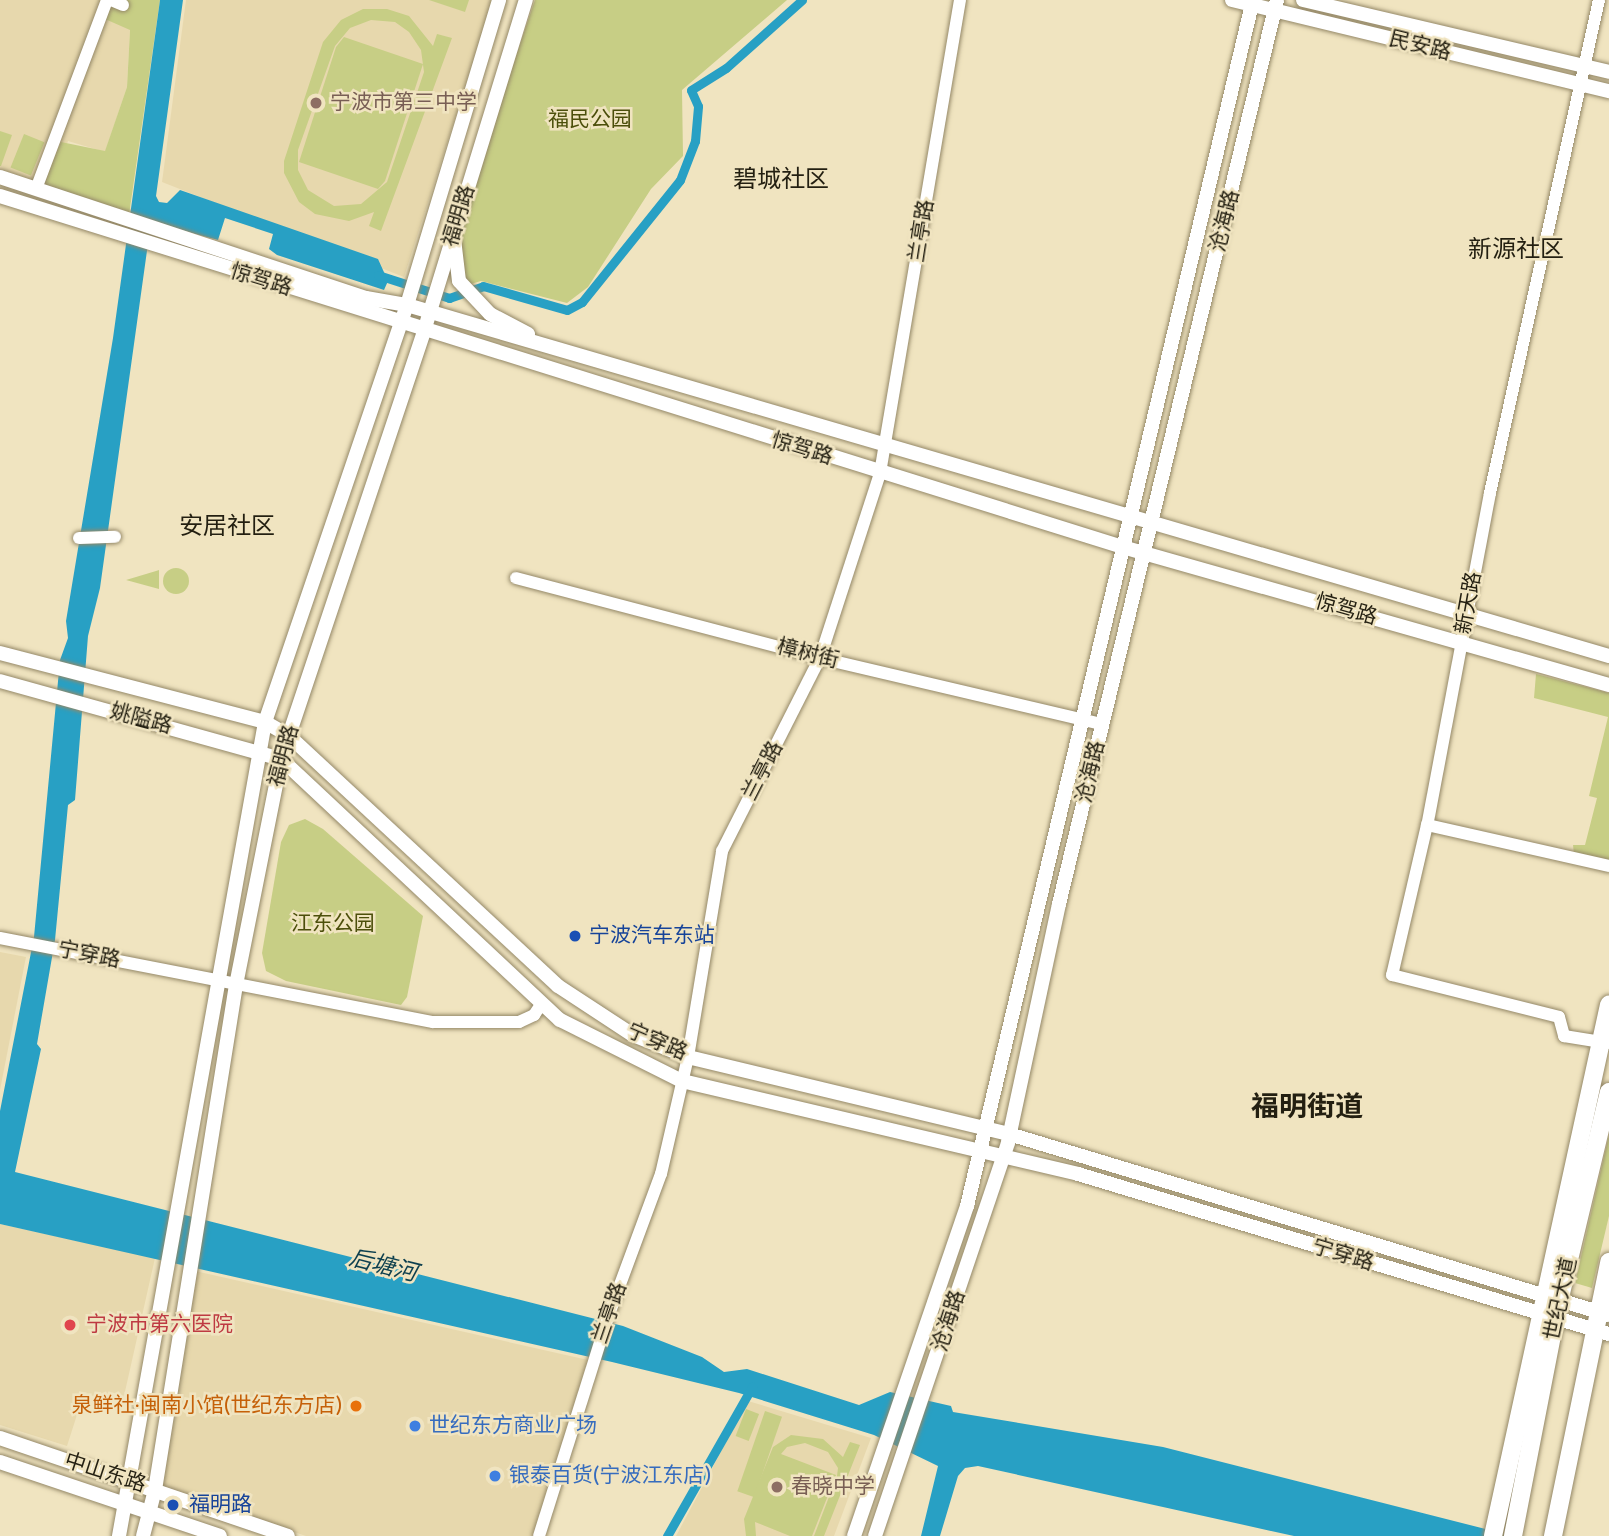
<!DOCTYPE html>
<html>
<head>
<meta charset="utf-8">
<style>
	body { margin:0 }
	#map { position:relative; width:1609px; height:1536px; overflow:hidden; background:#f0e4c0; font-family:"Varela Round","Noto Sans SC",sans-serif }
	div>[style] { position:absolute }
	.built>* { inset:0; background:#e7d8ad }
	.green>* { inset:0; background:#c7ce85; transform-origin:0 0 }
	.round { border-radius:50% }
	.water>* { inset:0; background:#28a0c4 }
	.canal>* { height:9px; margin:-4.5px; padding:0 4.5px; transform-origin:4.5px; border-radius:4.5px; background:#28a0c4 }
	.roads { filter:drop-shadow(0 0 2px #948867) drop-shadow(0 0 2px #948867) }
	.minor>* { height:12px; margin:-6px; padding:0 6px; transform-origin:6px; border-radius:6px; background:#fff }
	.major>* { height:14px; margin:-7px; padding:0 7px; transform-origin:7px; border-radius:7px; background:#fff }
	.highway>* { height:18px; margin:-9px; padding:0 9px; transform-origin:9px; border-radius:9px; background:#fff }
	.dots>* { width:19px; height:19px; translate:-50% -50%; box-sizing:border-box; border:4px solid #f0e4c0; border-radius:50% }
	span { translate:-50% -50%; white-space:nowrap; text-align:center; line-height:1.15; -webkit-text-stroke:5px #f0e4c0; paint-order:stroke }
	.street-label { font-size:21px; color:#231f11 }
	.education-label { font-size:21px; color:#785e54 }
	.left { translate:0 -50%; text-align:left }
	.park-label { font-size:21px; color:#4c4f0b }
	.transit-label { font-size:21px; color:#164399 }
	.health-label { font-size:21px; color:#be3a42 }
	.food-label { font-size:21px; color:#c56008 }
	.right { translate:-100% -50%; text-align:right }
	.shop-label { font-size:21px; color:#366cbe }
	.water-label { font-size:23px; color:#0d3f4e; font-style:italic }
	.quarter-label { font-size:24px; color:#231f11 }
	.district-label { font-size:28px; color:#231f11; font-weight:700 }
</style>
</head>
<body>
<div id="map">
	<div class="built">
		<i style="clip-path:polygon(0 0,112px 0,130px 29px,127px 87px,105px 152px,68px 141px,51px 191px,0 173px)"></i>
		<i style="clip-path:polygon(186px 0,493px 0,404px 277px,162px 182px)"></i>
		<i style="clip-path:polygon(0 952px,26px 957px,0 1090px)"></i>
		<i style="clip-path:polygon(0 1224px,155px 1258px,122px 1405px,84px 1393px,67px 1446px,0 1425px)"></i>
		<i style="clip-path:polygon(195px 1271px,588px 1360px,534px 1536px,306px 1536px,161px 1487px)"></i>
		<i style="clip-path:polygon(748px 1401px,871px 1438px,834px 1536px,676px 1536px)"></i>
	</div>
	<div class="green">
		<i style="clip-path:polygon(112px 0,160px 0,129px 215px,51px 191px,43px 182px,61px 142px,105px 151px,127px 87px,130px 30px,105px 19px)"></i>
		<i style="clip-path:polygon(429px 0,469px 0,465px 12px)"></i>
		<i style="clip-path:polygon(535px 0,787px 0,682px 90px,683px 156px,651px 189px,588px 287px,567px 303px,481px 281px,464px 286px,455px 235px)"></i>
		<i style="clip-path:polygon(evenodd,363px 9px,387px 9px,409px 16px,433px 46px,437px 34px,452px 38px,381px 231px,369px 226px,374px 212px,349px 221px,315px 214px,299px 202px,284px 173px,284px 161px,323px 42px,341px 20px,363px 9px,371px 20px,395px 22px,409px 32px,421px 50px,424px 72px,387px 182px,361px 204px,334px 206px,308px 190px,298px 170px,298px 150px,335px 46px,350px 28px,371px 20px)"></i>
		<i style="clip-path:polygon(344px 37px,423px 64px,385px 181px,378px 189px,299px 162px,336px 47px)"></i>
		<i style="clip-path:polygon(0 131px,12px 135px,1px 166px,0 166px)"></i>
		<i style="left:24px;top:134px;width:22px;height:36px;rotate:22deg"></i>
		<i class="round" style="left:163px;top:568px;width:26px;height:26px"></i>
		<i style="clip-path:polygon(159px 570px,159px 589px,126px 580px,156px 571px)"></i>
		<i style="clip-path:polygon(1536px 674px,1609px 693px,1609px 861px,1574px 854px,1573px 845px,1585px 845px,1597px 798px,1589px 796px,1608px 717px,1534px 698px)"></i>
		<i style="clip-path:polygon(305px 819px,323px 829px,423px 916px,407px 997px,401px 1005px,286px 981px,266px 971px,262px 953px,281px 842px,289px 825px)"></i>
		<i style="clip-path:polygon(1609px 1135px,1609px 1216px,1592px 1288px,1575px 1283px)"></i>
		<i style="left:746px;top:1409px;width:14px;height:29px;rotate:21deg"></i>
		<i style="left:765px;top:1411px;width:18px;height:85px;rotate:19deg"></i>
		<i style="clip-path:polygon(791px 1435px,823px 1439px,843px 1457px,850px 1442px,860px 1445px,824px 1536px,814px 1536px,837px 1476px,838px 1468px,828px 1452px,805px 1443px,787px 1447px,781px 1454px,836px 1475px,812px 1536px,790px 1536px,755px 1522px,756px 1536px,746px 1536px,744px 1519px,773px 1447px)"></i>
	</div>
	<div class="water">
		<i style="clip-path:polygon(160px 0,183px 0,156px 196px,159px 202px,167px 203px,180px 190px,378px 259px,388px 281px,384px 290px,277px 255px,269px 249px,273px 234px,225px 218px,218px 240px,151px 222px,100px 588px,88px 636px,75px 800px,68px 805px,55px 940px,37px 1044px,41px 1049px,15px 1172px,623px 1326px,702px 1357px,724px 1372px,747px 1369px,859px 1405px,890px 1392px,951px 1406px,953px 1412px,1163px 1447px,1513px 1536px,1294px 1536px,978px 1466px,965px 1468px,958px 1476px,940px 1536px,921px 1536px,938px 1466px,874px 1435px,739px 1393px,612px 1362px,0 1224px,0 1111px,34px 937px,60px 660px,68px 638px,66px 621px,113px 338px)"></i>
	</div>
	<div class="canal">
		<i style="left:378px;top:275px;width:75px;rotate:17.9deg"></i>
		<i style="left:449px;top:298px;width:36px;rotate:-19deg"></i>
		<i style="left:483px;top:286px;width:87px;rotate:15.9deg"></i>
		<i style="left:567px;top:310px;width:17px;rotate:-28deg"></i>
		<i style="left:582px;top:302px;width:156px;rotate:-51.2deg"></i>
		<i style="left:680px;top:180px;width:42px;rotate:-69deg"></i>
		<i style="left:695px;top:141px;width:35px;rotate:-85deg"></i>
		<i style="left:698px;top:106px;width:17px;rotate:-114deg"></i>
		<i style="left:691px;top:90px;width:41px;rotate:-32.2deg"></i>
		<i style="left:726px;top:68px;width:102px;rotate:-41.8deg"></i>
		<i style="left:667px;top:1536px;width:172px;rotate:-60.3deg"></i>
	</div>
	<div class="roads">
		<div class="minor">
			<i style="left:111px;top:0;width:13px;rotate:23deg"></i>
			<i style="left:1599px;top:0;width:505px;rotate:102.47deg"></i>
			<i style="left:1490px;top:493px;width:338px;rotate:100.7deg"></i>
			<i style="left:1427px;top:825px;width:154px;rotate:103.1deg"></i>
			<i style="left:1392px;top:975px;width:172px;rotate:14.1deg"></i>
			<i style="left:1559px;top:1017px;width:20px;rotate:75deg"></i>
			<i style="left:1564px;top:1036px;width:44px;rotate:9.2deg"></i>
			<i style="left:36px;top:189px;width:202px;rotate:-69.4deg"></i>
			<i style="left:79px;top:538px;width:36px;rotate:-2deg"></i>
			<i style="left:516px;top:578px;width:314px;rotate:14.7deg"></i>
			<i style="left:820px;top:658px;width:290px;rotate:13.2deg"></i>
			<i style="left:1427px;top:825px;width:187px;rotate:12.7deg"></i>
			<i style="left:0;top:938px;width:441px;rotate:11deg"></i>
			<i style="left:433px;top:1022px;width:86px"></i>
			<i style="left:519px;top:1022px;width:17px;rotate:-25deg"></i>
			<i style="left:534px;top:1015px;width:14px;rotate:-56deg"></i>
			<i style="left:539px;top:1536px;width:230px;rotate:-72.5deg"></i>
			<i style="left:608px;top:1317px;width:153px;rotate:-69.7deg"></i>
			<i style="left:661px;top:1174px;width:120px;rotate:-77deg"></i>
			<i style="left:688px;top:1057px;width:209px;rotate:-80.6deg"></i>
			<i style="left:722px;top:851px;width:216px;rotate:-63.1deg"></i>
			<i style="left:820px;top:658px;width:194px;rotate:-72deg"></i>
			<i style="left:880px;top:473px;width:480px;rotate:-80.4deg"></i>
		</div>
		<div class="major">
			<i style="left:1232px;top:0;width:388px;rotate:13.6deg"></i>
			<i style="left:1303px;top:0;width:314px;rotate:13.2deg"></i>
			<i style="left:0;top:177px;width:385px;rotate:18.3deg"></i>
			<i style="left:366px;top:298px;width:42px;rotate:9.7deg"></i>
			<i style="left:407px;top:305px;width:1252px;rotate:16.28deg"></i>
			<i style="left:0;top:196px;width:1180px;rotate:17.36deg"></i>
			<i style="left:1126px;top:548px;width:502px;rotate:15.84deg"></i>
			<i style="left:454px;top:239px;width:42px;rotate:83.2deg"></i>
			<i style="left:459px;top:281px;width:45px;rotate:46.8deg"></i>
			<i style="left:490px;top:314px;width:43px;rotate:27.8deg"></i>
			<i style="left:0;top:653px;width:274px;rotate:14.6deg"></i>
			<i style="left:265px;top:722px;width:28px;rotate:30deg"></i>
			<i style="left:289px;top:736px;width:367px;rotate:42.9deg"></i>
			<i style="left:558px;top:986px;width:90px;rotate:33.2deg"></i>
			<i style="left:633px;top:1035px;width:59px;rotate:21.8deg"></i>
			<i style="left:688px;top:1057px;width:330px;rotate:13.5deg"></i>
			<i style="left:1009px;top:1134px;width:627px;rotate:16.79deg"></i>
			<i style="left:0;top:681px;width:292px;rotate:15.5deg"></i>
			<i style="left:281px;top:759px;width:382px;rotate:43.1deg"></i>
			<i style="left:560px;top:1020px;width:136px;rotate:26.6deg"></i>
			<i style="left:682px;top:1081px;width:407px;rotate:13.2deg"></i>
			<i style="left:1078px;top:1174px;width:555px;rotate:16.77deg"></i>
			<i style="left:0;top:1438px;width:304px;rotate:18.8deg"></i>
			<i style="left:0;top:1462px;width:232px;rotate:18.6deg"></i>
			<i style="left:119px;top:1536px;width:827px;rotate:-79.83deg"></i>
			<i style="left:265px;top:722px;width:441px;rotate:-71.2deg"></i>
			<i style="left:407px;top:305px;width:319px;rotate:-73.2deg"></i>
			<i style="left:143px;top:1536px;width:48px;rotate:-75.4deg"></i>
			<i style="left:155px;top:1490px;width:511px;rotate:-80.89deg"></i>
			<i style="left:236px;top:985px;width:230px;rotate:-78.7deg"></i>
			<i style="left:281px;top:759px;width:451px;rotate:-71.5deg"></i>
			<i style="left:424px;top:331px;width:346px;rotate:-72.9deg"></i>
			<i style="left:854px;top:1536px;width:349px;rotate:-71.1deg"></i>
			<i style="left:967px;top:1206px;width:1239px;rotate:-76.66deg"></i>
			<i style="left:875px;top:1536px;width:416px;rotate:-71.3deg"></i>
			<i style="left:1008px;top:1142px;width:243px;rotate:-77.9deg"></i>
			<i style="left:1059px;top:904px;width:930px;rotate:-76.44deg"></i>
		</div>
		<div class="highway">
			<i style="left:1493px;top:1536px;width:544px;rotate:-77.68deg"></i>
			<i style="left:1513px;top:1536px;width:230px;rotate:-79deg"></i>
			<i style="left:1557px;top:1310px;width:224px;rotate:-76.6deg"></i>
			<i style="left:1553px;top:1536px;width:280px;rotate:-78.4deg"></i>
		</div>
	</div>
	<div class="dots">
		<i style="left:316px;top:103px;background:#8d6e63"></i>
		<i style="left:575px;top:936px;background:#1a4fb4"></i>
		<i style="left:70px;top:1325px;background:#e0444e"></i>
		<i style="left:356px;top:1406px;background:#e8710a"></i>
		<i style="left:415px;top:1426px;background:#3f7fe0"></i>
		<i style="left:495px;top:1476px;background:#3f7fe0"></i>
		<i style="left:777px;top:1487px;background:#8d6e63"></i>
		<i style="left:173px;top:1505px;background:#1a4fb4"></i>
	</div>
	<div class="street-label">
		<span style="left:1420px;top:46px;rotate:14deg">民安路</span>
		<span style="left:459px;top:216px;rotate:-73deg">福明路</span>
		<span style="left:1225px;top:221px;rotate:-76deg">沧海路</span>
		<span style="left:922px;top:231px;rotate:-81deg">兰亭路</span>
		<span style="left:261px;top:280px;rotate:17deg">惊驾路</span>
		<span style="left:802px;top:449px;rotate:17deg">惊驾路</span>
		<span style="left:1469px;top:603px;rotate:-80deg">新天路</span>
		<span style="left:1346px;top:610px;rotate:16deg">惊驾路</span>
		<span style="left:808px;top:654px;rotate:14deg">樟树街</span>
		<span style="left:141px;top:719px;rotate:15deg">姚隘路</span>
		<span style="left:284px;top:756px;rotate:-75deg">福明路</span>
		<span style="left:763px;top:771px;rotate:-63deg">兰亭路</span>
		<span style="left:1091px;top:772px;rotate:-77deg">沧海路</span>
		<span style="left:89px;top:955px;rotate:11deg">宁穿路</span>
		<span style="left:657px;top:1042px;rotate:23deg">宁穿路</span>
		<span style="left:1343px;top:1255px;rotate:17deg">宁穿路</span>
		<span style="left:1561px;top:1299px;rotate:-78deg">世纪大道</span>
		<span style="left:610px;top:1313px;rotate:-71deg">兰亭路</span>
		<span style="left:949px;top:1321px;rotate:-72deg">沧海路</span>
		<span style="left:105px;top:1473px;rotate:18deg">中山东路</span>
	</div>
	<div class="education-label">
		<span class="left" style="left:330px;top:103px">宁波市第三中学</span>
		<span class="left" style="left:791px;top:1487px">春晓中学</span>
	</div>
	<div class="park-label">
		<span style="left:590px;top:120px">福民公园</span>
		<span style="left:333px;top:924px">江东公园</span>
	</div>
	<div class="transit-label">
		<span class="left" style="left:589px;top:936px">宁波汽车东站</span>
		<span class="left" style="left:189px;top:1505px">福明路</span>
	</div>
	<div class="health-label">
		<span class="left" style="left:86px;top:1325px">宁波市第六医院</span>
	</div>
	<div class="food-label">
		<span class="right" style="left:342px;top:1406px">泉鲜社·闽南小馆(世纪东方店)</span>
	</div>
	<div class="shop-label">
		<span class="left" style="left:429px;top:1426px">世纪东方商业广场</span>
		<span class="left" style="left:509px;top:1476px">银泰百货(宁波江东店)</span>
	</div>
	<div class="water-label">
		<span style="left:383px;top:1266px;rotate:14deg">后塘河</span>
	</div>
	<div class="quarter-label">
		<span style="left:781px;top:180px">碧城社区</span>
		<span style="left:1516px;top:250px">新源社区</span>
		<span style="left:227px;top:527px">安居社区</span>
	</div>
	<div class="district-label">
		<span style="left:1307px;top:1107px">福明街道</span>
	</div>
</div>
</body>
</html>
